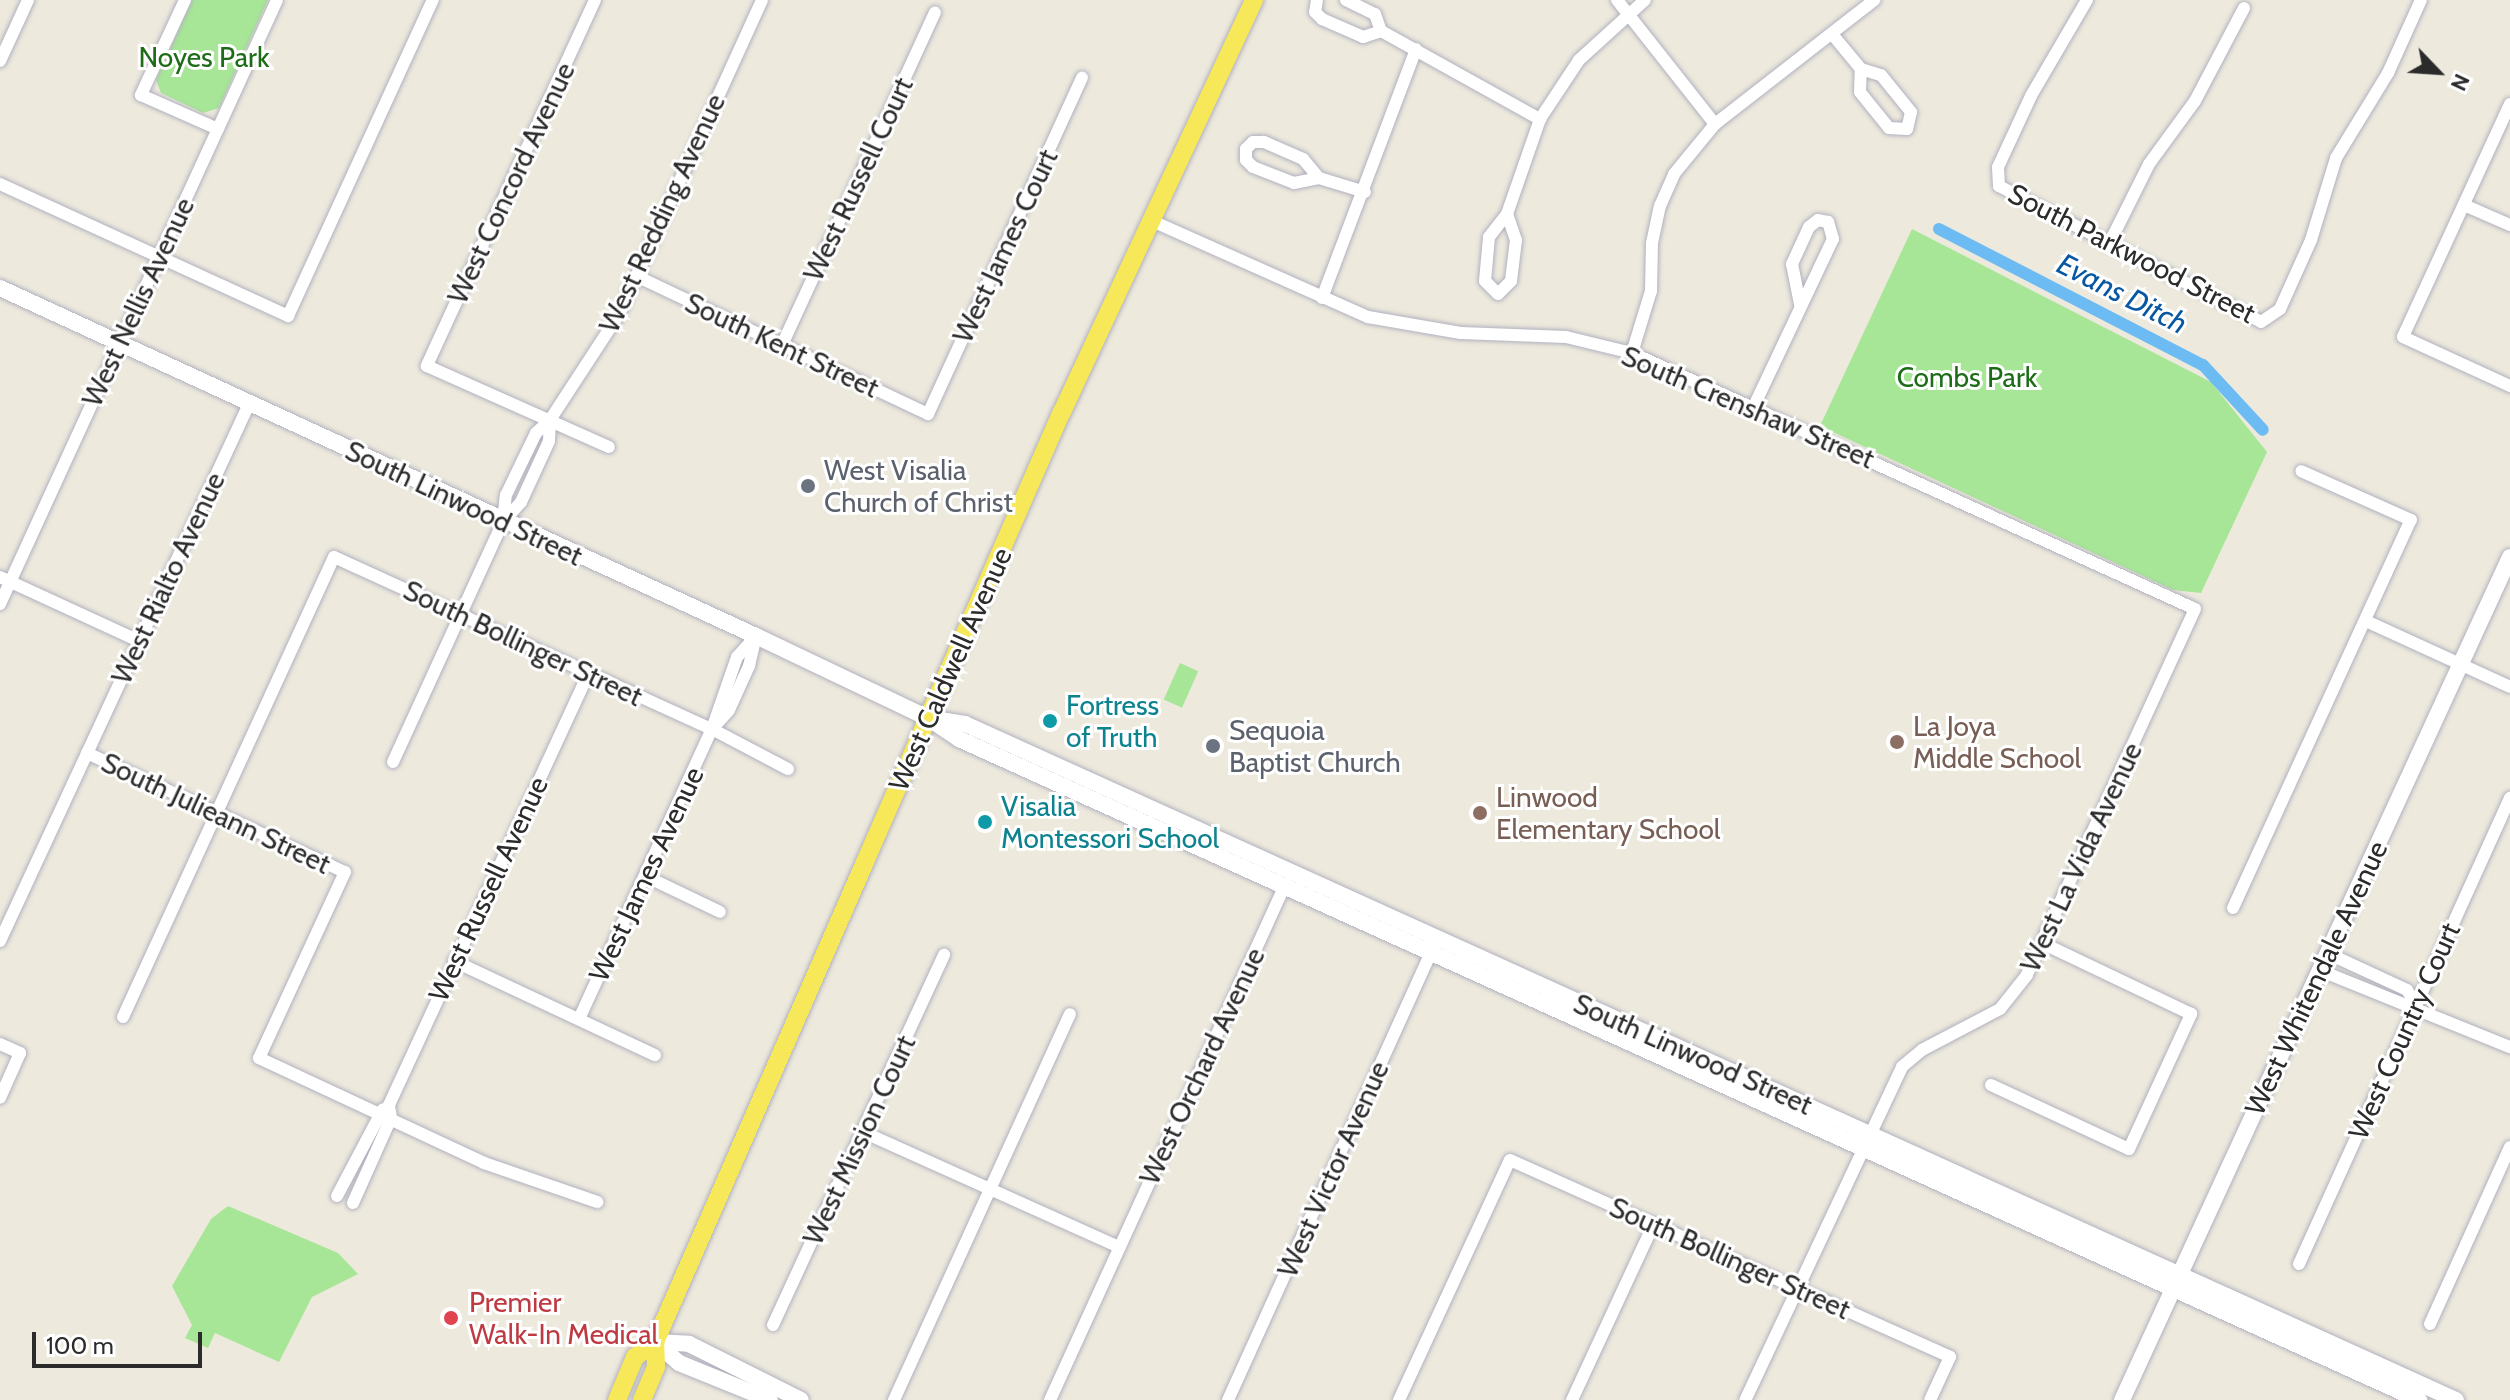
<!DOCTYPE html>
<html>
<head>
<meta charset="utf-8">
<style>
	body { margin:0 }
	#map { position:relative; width:2510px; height:1400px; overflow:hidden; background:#ede9dd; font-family:Cabin,sans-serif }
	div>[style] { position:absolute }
	.green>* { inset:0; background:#a7e697; transform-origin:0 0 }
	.canal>* { height:12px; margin:-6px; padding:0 6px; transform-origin:6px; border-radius:6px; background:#6cbcf3 }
	.roads { filter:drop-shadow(0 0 2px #b1b1bf) drop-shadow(0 0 2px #b1b1bf) }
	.street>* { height:12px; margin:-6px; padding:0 6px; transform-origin:6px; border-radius:6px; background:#fff }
	.secondary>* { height:16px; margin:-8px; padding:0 8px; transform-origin:8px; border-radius:8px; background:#fff }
	.primary>* { height:18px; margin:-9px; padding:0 9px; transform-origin:9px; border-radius:9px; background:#f6e859 }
	.dots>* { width:22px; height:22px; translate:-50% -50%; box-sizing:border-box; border:4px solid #fff; border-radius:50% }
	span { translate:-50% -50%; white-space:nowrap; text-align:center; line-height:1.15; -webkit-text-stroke:6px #fff; paint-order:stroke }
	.park-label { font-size:28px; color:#1d6c17 }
	.street-label { font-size:28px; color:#2b2b2b }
	.worship-label { font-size:28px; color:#5b616d }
	.left { translate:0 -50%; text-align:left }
	.culture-label { font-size:28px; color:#0d838f }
	.education-label { font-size:28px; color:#785e54 }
	.health-label { font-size:28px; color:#be3a42 }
	.water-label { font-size:30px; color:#0857a2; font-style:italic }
	.north { position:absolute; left:2398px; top:32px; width:80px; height:80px; -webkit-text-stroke:6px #fff; paint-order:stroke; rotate:115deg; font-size:22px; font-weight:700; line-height:32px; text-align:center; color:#2b2b2b }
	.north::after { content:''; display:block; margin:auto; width:28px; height:36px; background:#2b2b2b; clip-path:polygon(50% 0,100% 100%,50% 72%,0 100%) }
	.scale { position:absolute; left:32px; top:1332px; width:170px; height:36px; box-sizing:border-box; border:4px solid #2b2b2b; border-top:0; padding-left:10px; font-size:24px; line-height:28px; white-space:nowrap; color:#2b2b2b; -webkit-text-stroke:6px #fff; paint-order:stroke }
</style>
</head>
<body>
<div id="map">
	<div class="green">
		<i style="clip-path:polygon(192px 0,268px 0,219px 108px,203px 113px,161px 93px,156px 80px)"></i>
		<i style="clip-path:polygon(1912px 229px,2211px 382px,2267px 452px,2201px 593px,2173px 590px,1820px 426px)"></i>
		<i style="left:1180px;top:663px;width:20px;height:40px;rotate:24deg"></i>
		<i style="clip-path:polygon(228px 1206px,338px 1253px,358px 1274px,312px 1297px,279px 1362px,215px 1333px,208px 1348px,185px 1338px,192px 1325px,172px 1286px,211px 1219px)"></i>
	</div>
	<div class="canal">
		<i style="left:1939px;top:229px;width:297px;rotate:27.3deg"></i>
		<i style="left:2203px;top:365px;width:88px;rotate:47.3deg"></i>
	</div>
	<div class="roads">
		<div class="street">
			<i style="left:185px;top:0;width:105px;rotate:114.9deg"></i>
			<i style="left:141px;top:95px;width:84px;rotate:23.8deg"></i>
			<i style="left:595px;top:0;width:403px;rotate:114.7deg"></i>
			<i style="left:427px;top:366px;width:199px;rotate:24deg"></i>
			<i style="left:1317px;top:0;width:12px;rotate:99deg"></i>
			<i style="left:1315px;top:12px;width:10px;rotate:45deg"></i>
			<i style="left:1322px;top:19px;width:45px;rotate:23.7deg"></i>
			<i style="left:1363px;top:37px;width:19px;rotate:-18deg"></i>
			<i style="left:1346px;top:0;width:32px;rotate:26deg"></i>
			<i style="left:1375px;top:14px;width:18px;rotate:71deg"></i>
			<i style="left:1381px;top:31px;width:182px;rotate:29deg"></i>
			<i style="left:1617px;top:0;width:158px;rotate:51.7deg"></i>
			<i style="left:2087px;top:0;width:111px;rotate:120.3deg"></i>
			<i style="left:2031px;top:96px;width:78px;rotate:114.9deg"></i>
			<i style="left:1998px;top:167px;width:19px;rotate:87deg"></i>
			<i style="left:1999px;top:186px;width:295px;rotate:27.4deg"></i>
			<i style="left:2261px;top:322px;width:23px;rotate:-34deg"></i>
			<i style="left:2280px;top:309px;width:76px;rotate:-65.8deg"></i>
			<i style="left:2311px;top:240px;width:86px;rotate:-73deg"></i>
			<i style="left:2336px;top:158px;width:100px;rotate:-58.5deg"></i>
			<i style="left:2388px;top:73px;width:80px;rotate:-65.7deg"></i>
			<i style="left:1832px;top:34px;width:45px;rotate:50.4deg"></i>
			<i style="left:0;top:61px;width:67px;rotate:-65.3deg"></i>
			<i style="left:1861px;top:69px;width:21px;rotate:17deg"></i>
			<i style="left:1881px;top:75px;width:48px;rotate:51deg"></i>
			<i style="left:1911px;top:112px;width:17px;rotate:103deg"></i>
			<i style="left:1907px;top:129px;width:18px;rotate:-177deg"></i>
			<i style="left:1889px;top:128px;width:46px;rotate:-128.9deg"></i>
			<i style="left:1860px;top:92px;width:23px;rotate:-88deg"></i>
			<i style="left:2510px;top:104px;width:256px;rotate:114.7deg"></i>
			<i style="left:2403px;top:337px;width:118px;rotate:24.6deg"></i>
			<i style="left:1319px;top:178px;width:25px;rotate:-130deg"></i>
			<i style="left:1303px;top:159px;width:43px;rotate:-156.4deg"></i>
			<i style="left:1264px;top:142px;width:11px;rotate:180deg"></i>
			<i style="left:1253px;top:142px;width:10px;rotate:135deg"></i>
			<i style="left:1246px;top:149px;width:11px;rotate:90deg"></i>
			<i style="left:1246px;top:160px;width:10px;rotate:45deg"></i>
			<i style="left:1253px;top:167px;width:44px;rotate:21.3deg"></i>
			<i style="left:1294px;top:183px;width:25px;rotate:-11deg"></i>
			<i style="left:1319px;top:178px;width:48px;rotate:16.9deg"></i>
			<i style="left:0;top:184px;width:317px;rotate:24.6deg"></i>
			<i style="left:288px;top:316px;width:348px;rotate:-65.4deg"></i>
			<i style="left:2464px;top:205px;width:50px;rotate:23.5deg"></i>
			<i style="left:1507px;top:214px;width:28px;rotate:71deg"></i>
			<i style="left:1516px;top:240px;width:41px;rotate:97deg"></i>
			<i style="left:1511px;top:281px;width:18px;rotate:135deg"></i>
			<i style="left:1498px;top:294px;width:18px;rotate:-135deg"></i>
			<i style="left:1485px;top:281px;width:44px;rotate:-84.8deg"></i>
			<i style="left:1489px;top:237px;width:29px;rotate:-52deg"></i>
			<i style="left:1507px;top:214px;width:101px;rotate:-70.8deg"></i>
			<i style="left:1540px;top:119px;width:71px;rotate:-56.5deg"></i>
			<i style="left:1579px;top:60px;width:89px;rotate:-42.3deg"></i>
			<i style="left:1150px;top:220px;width:239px;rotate:24deg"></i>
			<i style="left:1368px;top:317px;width:94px;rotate:9.8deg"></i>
			<i style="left:1461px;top:333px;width:105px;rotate:2.2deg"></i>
			<i style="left:1566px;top:337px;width:68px;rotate:13.6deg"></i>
			<i style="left:1632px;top:353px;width:618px;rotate:24.45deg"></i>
			<i style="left:2195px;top:609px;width:403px;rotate:114.7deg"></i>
			<i style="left:2027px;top:975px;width:43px;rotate:128.5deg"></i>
			<i style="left:2000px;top:1009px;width:88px;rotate:152.3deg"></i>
			<i style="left:1922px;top:1050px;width:26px;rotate:140deg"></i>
			<i style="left:1902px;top:1067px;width:368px;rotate:115.2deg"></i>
			<i style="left:2109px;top:244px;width:89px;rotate:-63.4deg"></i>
			<i style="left:2149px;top:164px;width:78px;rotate:-53.9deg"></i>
			<i style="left:2195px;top:101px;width:105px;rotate:-62.2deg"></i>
			<i style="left:636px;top:276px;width:323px;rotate:25.3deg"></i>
			<i style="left:928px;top:414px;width:370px;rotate:-65.4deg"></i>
			<i style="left:1322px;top:298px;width:266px;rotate:-69.3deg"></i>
			<i style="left:782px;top:345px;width:366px;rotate:-65.3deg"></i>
			<i style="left:1632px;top:353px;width:65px;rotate:-73deg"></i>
			<i style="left:1651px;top:291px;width:48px;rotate:-88.8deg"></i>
			<i style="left:1652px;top:243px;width:38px;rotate:-78deg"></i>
			<i style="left:1660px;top:206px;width:35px;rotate:-66deg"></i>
			<i style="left:1674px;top:174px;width:65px;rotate:-50.6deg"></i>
			<i style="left:1715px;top:124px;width:202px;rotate:-37.9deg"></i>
			<i style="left:1754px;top:406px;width:185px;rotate:-64.7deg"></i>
			<i style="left:1833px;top:239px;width:18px;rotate:-106deg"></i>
			<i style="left:1828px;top:222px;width:10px;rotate:-169deg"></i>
			<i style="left:1818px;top:220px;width:11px;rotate:142deg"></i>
			<i style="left:1809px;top:227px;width:41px;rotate:114.7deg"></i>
			<i style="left:1792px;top:264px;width:41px;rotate:78.7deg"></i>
			<i style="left:503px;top:522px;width:27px;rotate:-84deg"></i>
			<i style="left:506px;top:495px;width:69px;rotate:-64.2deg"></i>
			<i style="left:536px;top:433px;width:19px;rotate:-43deg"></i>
			<i style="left:550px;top:420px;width:126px;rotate:-56.9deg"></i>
			<i style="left:619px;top:314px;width:345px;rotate:-65.5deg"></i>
			<i style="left:0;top:577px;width:153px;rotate:24.7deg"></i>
			<i style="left:0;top:604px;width:664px;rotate:-65.36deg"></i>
			<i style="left:2366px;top:621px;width:158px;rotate:24.6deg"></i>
			<i style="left:713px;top:726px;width:73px;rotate:-70.8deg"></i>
			<i style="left:737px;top:657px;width:24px;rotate:-48deg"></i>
			<i style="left:87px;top:753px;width:284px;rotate:24.8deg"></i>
			<i style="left:345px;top:872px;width:205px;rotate:114.8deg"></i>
			<i style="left:259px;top:1058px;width:248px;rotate:25deg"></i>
			<i style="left:484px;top:1163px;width:120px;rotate:19deg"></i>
			<i style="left:393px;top:762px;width:264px;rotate:-65.4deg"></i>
			<i style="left:503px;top:522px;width:27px;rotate:-48deg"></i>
			<i style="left:521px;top:502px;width:67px;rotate:-65.3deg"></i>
			<i style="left:549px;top:441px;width:21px;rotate:-87deg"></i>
			<i style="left:645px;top:876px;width:83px;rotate:25.6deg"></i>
			<i style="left:2233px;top:908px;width:427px;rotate:-65.4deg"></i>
			<i style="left:2411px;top:520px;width:120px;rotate:-156deg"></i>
			<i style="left:0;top:941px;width:594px;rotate:-65.12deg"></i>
			<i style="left:2327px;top:953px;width:88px;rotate:24.8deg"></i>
			<i style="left:2407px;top:990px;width:17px;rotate:59deg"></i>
			<i style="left:454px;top:961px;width:222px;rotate:25.1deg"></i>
			<i style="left:2319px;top:970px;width:206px;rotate:22deg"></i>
			<i style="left:123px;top:1017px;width:506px;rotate:-65.36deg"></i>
			<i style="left:334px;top:557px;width:415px;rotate:24.5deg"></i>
			<i style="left:712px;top:729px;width:86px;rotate:27.8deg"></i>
			<i style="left:579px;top:1019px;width:319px;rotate:-65.4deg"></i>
			<i style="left:712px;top:729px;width:25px;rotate:-48deg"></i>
			<i style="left:729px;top:710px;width:48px;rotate:-65.6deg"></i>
			<i style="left:749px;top:666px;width:31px;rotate:-77deg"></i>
			<i style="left:0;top:1044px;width:22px;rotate:24deg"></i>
			<i style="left:20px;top:1053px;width:49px;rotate:114deg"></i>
			<i style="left:1991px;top:1085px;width:152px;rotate:24.9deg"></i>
			<i style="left:2129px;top:1149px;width:149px;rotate:-65.3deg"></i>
			<i style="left:2191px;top:1014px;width:165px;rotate:-154.5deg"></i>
			<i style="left:863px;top:1132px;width:281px;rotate:24.2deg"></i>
			<i style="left:337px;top:1196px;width:98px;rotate:-62.1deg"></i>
			<i style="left:353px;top:1203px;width:93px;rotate:-65.9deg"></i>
			<i style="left:391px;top:1118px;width:13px;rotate:-99deg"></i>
			<i style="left:389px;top:1105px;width:476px;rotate:-65.2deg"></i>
			<i style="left:2299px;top:1264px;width:512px;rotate:-65.64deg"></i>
			<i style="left:2430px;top:1324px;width:194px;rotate:-65.7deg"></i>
			<i style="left:773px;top:1325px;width:408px;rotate:-65.2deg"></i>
			<i style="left:894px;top:1400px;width:424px;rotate:-65.5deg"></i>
			<i style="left:1050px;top:1400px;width:566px;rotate:-65.47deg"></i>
			<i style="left:1228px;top:1400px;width:499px;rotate:-65.6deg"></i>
			<i style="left:1399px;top:1400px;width:264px;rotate:-65.2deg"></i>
			<i style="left:1510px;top:1160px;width:482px;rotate:24.1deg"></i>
			<i style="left:1950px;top:1357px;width:47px;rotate:114.9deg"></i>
			<i style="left:1572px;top:1400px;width:195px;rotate:-65.1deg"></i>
		</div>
		<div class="secondary">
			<i style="left:0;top:288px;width:832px;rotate:24.72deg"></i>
			<i style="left:756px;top:636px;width:191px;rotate:25.5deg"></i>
			<i style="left:928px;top:718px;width:37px;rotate:34deg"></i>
			<i style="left:959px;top:739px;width:1603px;rotate:24.36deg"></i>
			<i style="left:934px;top:719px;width:31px;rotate:9deg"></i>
			<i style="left:965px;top:724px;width:1637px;rotate:24.39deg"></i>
			<i style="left:655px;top:1342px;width:34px;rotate:3deg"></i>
			<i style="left:689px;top:1344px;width:125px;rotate:26.6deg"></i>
			<i style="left:655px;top:1342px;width:32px;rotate:41deg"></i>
			<i style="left:679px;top:1363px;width:98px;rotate:22.1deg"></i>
			<i style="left:2122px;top:1400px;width:928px;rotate:-65.29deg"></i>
		</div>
		<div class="primary">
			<i style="left:617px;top:1400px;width:47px;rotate:-67.3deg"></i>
			<i style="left:635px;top:1357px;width:25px;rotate:-37deg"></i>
			<i style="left:642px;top:1400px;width:36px;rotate:-67deg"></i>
			<i style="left:656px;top:1367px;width:25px;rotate:-92deg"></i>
			<i style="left:655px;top:1342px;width:524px;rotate:-66.37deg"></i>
			<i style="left:865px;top:862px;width:491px;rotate:-66.4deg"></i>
			<i style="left:1062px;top:412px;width:455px;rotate:-65deg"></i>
		</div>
	</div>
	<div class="dots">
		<i style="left:808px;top:486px;background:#6b7280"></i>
		<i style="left:1050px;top:721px;background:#0f9aa8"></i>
		<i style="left:1897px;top:742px;background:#8d6e63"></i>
		<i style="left:1213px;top:746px;background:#6b7280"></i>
		<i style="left:1480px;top:813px;background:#8d6e63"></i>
		<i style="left:985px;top:822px;background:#0f9aa8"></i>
		<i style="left:451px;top:1318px;background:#e0444e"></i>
	</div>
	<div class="park-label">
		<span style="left:204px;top:57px">Noyes Park</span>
		<span style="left:1967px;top:377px">Combs Park</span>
	</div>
	<div class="street-label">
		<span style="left:858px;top:179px;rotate:-65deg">West Russell Court</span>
		<span style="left:511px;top:183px;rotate:-65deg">West Concord Avenue</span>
		<span style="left:662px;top:213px;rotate:-65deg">West Redding Avenue</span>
		<span style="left:1005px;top:246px;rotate:-65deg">West James Court</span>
		<span style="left:2132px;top:253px;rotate:27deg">South Parkwood Street</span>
		<span style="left:138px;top:302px;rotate:-65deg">West Nellis Avenue</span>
		<span style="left:782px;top:345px;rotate:25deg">South Kent Street</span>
		<span style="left:1748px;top:407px;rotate:23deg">South Crenshaw Street</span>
		<span style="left:464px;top:503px;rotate:25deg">South Linwood Street</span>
		<span style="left:168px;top:578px;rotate:-65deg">West Rialto Avenue</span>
		<span style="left:523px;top:643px;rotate:25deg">South Bollinger Street</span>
		<span style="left:950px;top:669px;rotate:-66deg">West Caldwell Avenue</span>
		<span style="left:216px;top:813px;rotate:25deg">South Julieann Street</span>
		<span style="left:2081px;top:857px;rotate:-65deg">West La Vida Avenue</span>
		<span style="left:646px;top:874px;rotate:-65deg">West James Avenue</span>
		<span style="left:488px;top:889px;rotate:-65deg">West Russell Avenue</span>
		<span style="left:2316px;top:978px;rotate:-65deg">West Whitendale Avenue</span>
		<span style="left:2404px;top:1031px;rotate:-66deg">West Country Court</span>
		<span style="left:1693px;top:1054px;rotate:24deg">South Linwood Street</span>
		<span style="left:1202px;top:1066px;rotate:-65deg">West Orchard Avenue</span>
		<span style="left:859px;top:1140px;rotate:-65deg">West Mission Court</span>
		<span style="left:1333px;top:1169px;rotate:-66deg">West Victor Avenue</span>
		<span style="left:1730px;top:1258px;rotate:24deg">South Bollinger Street</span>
	</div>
	<div class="worship-label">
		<span class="left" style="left:824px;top:486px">West Visalia<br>Church of Christ</span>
		<span class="left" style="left:1229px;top:746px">Sequoia<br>Baptist Church</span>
	</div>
	<div class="culture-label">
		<span class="left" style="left:1066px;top:721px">Fortress<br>of Truth</span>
		<span class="left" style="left:1001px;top:822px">Visalia<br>Montessori School</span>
	</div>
	<div class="education-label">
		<span class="left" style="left:1913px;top:742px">La Joya<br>Middle School</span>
		<span class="left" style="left:1496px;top:813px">Linwood<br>Elementary School</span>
	</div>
	<div class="health-label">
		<span class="left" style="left:469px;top:1318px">Premier<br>Walk-In Medical</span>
	</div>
	<div class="water-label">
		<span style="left:2122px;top:294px;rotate:27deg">Evans Ditch</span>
	</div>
	<div class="north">N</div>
	<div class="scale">100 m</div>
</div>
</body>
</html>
